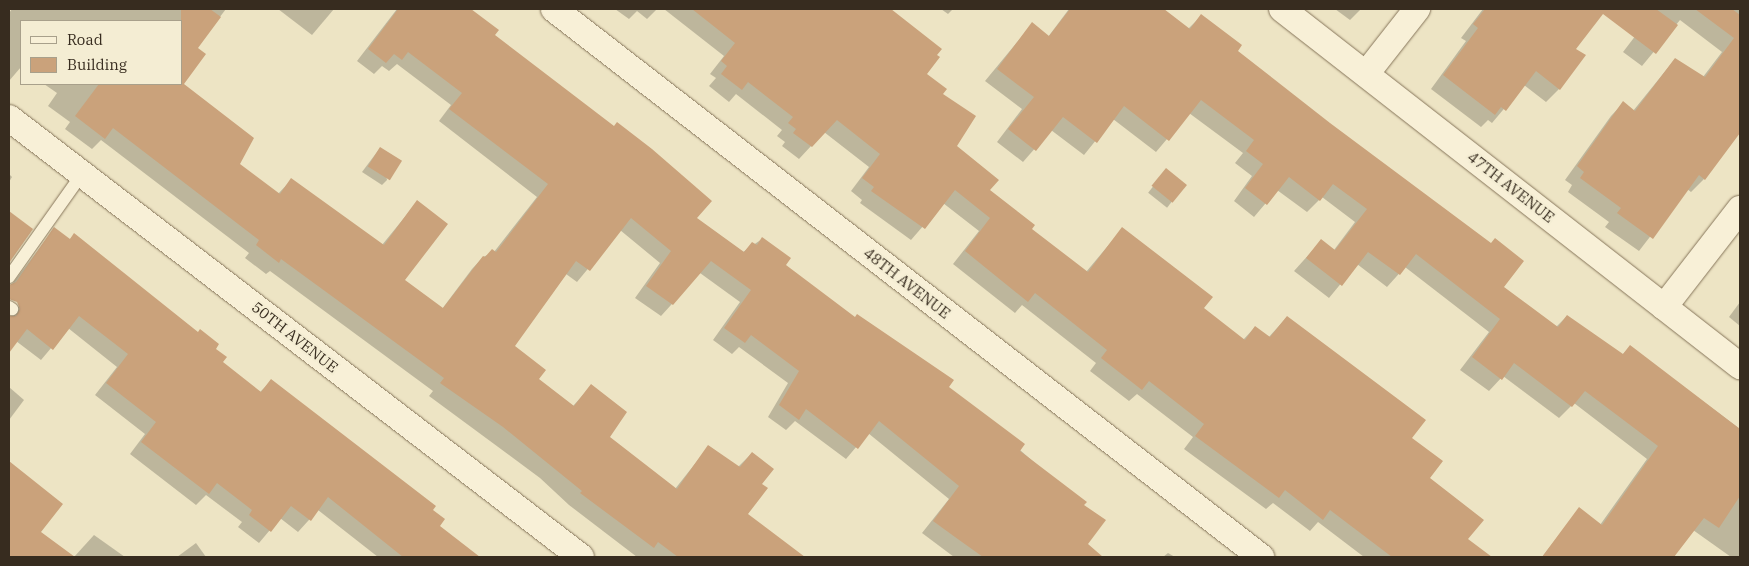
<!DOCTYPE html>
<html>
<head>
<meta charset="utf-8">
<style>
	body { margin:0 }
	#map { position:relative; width:1749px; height:566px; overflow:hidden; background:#ede4c4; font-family:"IBM Plex Serif",serif }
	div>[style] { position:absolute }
	.shadow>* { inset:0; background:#0003; transform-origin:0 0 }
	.building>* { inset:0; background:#caa27b; transform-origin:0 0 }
	.roads { filter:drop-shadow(0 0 1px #87765b) drop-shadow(0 0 1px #87765b) }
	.service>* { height:12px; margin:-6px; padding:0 6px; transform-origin:6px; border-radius:6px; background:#f8f0d7 }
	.minor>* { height:26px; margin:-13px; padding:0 13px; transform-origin:13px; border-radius:13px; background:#f8f0d7 }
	span { translate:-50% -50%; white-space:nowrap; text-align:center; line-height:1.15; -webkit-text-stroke:4px #f4edd3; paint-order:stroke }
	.street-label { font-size:15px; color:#372c1f }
	.frame { position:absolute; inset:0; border:10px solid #372c1f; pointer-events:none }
	.legend { position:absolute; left:20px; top:20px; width:162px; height:65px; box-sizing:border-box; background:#f4edd3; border:1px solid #a8a08b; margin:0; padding:6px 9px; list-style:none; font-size:15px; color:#372c1f }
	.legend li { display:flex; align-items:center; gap:10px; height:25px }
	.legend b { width:25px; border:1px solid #a8a08b }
</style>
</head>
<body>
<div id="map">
	<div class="shadow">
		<i style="clip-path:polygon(12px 9px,226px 9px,196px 48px,182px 85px,238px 164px,278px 194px,291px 180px,382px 245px,417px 202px,403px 280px,442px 309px,472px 269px,483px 257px,494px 252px,537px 197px,439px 121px,451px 105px,397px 64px,389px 71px,382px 66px,374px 74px,357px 61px,397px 9px,460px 9px,696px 218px,743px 252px,762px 239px,784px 265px,948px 387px,1083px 505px,1087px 544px,1095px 551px,1090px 557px,954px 557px,922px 533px,949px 499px,868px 433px,846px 459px,795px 421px,786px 430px,768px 417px,788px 383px,739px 347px,732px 354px,713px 340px,740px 302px,700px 273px,661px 316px,635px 298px,660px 263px,620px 230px,577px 282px,566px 274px,514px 346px,538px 379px,573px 406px,591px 386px,608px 437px,675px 489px,709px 446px,738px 467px,752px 453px,760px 484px,747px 514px,789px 557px,637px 557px,569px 505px,540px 478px,429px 396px,433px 391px,270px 271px,266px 274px,245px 258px,249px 253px,101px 140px,92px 149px,65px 129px,70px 122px,48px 106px,57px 93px,44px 84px,181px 84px,181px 21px,21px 21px,21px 67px,9px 81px,9px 13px)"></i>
		<i style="clip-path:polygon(278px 9px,334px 9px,312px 35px)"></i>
		<i style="clip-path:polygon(615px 9px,657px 9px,647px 19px,637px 11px,629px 19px)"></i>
		<i style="clip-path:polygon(664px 9px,815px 9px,832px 22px,842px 9px,889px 9px,940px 49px,925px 74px,941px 95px,955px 146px,989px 191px,1030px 229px,1086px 272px,1122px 229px,1203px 308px,1243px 340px,1255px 327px,1268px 338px,1287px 317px,1411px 438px,1428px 479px,1466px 540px,1486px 555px,1364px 557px,1318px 522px,1310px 531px,1273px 503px,1266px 509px,1184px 449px,1193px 437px,1137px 394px,1129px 401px,1090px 371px,1096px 363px,1022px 305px,1015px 313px,953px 264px,979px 231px,943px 203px,911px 240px,860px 203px,862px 200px,851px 191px,869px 167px,824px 132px,799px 159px,782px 146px,785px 142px,777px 136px,782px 130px,736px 94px,729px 102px,709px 86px,716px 78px,710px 74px,724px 56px)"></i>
		<i style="clip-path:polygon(941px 9px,953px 9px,948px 14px)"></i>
		<i style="clip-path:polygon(1069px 9px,1162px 9px,1188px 29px,1201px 16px,1236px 51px,1503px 287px,1556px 327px,1567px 316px,1622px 355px,1630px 347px,1740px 429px,1740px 557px,1731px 557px,1693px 530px,1673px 557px,1542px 557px,1579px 509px,1600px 525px,1647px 459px,1574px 403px,1559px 418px,1503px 376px,1489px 391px,1460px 370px,1489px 332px,1405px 267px,1387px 287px,1357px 264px,1329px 298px,1294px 271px,1321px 241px,1334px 250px,1355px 222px,1322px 197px,1307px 212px,1277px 190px,1254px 217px,1234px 201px,1252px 176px,1235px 163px,1243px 153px,1189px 113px,1156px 152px,1113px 119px,1084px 155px,1051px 130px,1023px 162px,997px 142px,1022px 109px,985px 81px,1032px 24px,1048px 37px)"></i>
		<i style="clip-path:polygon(1335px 9px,1361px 9px,1350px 20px)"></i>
		<i style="clip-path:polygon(1483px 9px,1605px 9px,1575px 49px,1559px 89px,1546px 102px,1524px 85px,1492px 123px,1488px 120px,1481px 127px,1431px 89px,1466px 41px,1461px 38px)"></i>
		<i style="clip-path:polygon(1656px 9px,1740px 9px,1740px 131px,1704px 179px,1691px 192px,1687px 189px,1639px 251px,1605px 227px,1609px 222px,1568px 192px,1572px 185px,1565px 180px,1611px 116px,1623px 103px,1633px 111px,1675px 59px,1703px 77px,1722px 52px,1680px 20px,1642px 66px,1623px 52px)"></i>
		<i style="clip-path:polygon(380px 148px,387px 180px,382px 185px,362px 172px)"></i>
		<i style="left:1166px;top:170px;width:24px;height:29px;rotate:38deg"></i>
		<i style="clip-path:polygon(9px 174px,12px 177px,9px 182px)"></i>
		<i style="clip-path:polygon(54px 229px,69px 240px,74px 235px,214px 349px,221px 363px,260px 392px,271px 381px,431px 510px,438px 526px,478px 557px,378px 557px,318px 510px,298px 532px,280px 518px,259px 543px,238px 527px,242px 522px,206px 495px,196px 505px,130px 454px,145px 434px,95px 395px,117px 367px,68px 328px,41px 360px,16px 341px,9px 351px,9px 319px,25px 298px,10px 287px)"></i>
		<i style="clip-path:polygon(1740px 302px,1740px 326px,1729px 317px)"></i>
		<i style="clip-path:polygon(9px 387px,24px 400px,9px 420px)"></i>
		<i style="clip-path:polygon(9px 462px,61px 504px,40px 532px,73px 557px,9px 557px)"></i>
		<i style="clip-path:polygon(94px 535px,125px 557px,74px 557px)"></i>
		<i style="clip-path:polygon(196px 543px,206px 557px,177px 557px)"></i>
		<i style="clip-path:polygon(1168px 553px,1175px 557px,1163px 557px)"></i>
	</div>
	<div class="building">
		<i style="clip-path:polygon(181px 9px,210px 9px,221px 17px,198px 48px,206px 54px,184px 84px,254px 138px,240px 164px,280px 194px,291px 178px,384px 245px,417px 200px,448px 224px,405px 280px,443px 308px,483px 256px,485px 257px,492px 249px,496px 252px,548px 184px,449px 109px,462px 93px,408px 52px,402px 60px,394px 54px,386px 63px,368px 49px,398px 9px,471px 9px,499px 30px,495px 35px,614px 126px,617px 122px,652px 149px,712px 201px,697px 218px,744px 252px,752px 242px,757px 245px,762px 237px,791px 258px,786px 265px,855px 317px,857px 314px,954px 380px,949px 387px,1025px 444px,1020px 451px,1087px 502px,1084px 505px,1106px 520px,1088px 544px,1103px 557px,983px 557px,955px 537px,933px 521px,959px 486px,879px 421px,858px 449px,806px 409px,799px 420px,779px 405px,799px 371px,751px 335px,745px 343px,724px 328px,751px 290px,711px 261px,673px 305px,646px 286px,671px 251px,631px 218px,590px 271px,576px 261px,515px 346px,546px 370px,539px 379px,574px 406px,591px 384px,627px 412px,610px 437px,677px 489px,708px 445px,740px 467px,752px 452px,774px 469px,762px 484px,768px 488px,748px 514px,805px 557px,678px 557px,658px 542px,654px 548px,580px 493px,582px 491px,503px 427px,440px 383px,444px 378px,281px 259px,279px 263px,256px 245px,259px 240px,113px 128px,105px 139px,75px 116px,99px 84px,181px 84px)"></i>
		<i style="clip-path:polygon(692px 9px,891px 9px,942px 49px,937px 55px,940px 57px,927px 74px,947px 89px,943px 94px,976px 116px,957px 146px,999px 180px,990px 190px,1035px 225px,1032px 229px,1088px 272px,1122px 227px,1213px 297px,1204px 308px,1245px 340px,1255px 326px,1270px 337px,1287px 316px,1426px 420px,1412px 438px,1443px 461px,1430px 478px,1484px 520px,1468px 539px,1492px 557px,1392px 557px,1330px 510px,1323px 520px,1285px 490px,1279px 498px,1195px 436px,1204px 424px,1149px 381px,1142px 390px,1101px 358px,1107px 350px,1035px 293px,1028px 302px,965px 251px,990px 218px,955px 190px,925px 229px,871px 191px,874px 187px,862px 178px,880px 154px,837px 120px,812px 147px,793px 133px,796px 129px,788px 123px,793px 117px,748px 82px,742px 90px,721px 74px,727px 66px,721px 61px,735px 43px)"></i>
		<i style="clip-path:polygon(1070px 9px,1164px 9px,1190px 29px,1201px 14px,1242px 45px,1238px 51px,1330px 123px,1491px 243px,1495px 238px,1524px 261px,1504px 287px,1558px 327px,1567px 315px,1623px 354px,1630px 345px,1740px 429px,1740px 496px,1719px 528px,1704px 518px,1674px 557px,1542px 557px,1579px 507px,1602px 525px,1658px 446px,1585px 391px,1572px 407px,1514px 363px,1502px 380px,1472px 357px,1500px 319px,1416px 254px,1400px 275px,1368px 252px,1342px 286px,1306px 258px,1321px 239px,1335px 250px,1367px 209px,1333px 184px,1320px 201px,1289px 177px,1267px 205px,1245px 188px,1263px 164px,1246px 151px,1254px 140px,1201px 100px,1169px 141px,1124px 106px,1097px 143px,1063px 117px,1036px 151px,1027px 144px,1008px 129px,1034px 97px,997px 69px,1032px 22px,1049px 36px)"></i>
		<i style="clip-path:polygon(1485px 9px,1656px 9px,1678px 25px,1656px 54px,1603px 14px,1576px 49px,1586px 55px,1560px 90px,1536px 71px,1506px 111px,1501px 107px,1495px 115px,1443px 75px,1478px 28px,1473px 24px)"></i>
		<i style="clip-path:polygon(1695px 9px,1732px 9px,1740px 15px,1740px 133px,1705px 180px,1699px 175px,1653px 239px,1617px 213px,1621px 208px,1580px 178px,1584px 172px,1577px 166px,1623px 101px,1635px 111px,1675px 58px,1705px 77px,1734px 38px)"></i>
		<i style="left:380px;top:147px;width:26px;height:23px;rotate:32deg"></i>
		<i style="left:1166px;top:168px;width:27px;height:23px;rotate:39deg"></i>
		<i style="clip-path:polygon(9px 211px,33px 229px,9px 263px)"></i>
		<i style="clip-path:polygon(54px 227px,70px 239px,74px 233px,198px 332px,200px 329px,219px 344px,216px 349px,227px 357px,223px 362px,261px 392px,271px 379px,436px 506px,433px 510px,445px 519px,440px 526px,480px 557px,403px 557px,328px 497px,311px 521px,291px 506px,271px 532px,249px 515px,252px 510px,217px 483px,209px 494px,141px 442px,156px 422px,106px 383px,128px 354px,79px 316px,53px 350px,27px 329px,9px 353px,9px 316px,16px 316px,20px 309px,17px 302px,9px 299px,9px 285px,16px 282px)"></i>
		<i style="clip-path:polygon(9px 461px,63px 504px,41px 532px,75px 557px,9px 557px)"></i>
	</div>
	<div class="roads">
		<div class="service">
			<i style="left:9px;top:277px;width:126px;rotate:-54.7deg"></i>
			<i style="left:9px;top:307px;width:4px;rotate:34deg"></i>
		</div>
		<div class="minor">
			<i style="left:554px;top:9px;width:895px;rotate:37.78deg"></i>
			<i style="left:1282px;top:9px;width:581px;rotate:37.94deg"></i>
			<i style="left:1366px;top:74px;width:83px;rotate:-51.9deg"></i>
			<i style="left:9px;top:118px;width:721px;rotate:37.51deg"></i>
			<i style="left:1664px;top:307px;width:124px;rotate:-52.2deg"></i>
		</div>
	</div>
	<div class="street-label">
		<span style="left:1511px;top:187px;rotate:38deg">47TH AVENUE</span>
		<span style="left:907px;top:283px;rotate:38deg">48TH AVENUE</span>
		<span style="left:295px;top:337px;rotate:38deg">50TH AVENUE</span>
	</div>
	<div class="frame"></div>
	<ul class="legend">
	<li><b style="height:6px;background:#f8f0d7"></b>Road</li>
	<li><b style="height:14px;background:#caa27b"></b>Building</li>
	</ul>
</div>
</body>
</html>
